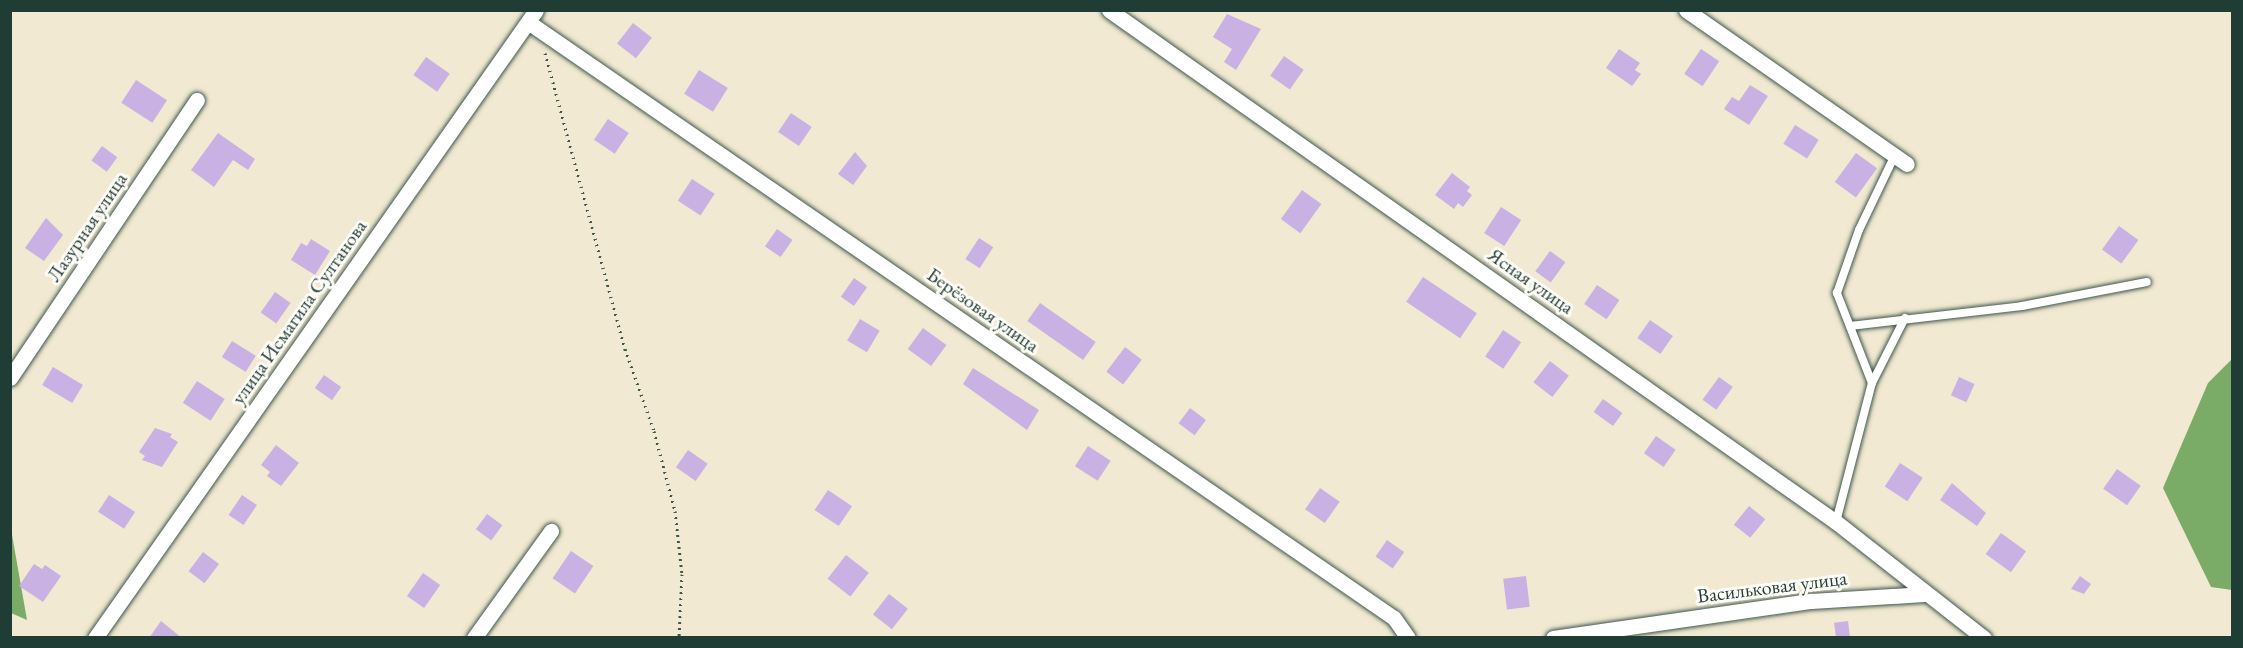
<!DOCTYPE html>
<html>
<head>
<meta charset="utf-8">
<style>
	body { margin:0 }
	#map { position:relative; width:2243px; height:648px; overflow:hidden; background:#f1e9d1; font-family:"EB Garamond",serif }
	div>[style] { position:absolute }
	.forest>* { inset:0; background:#7bac67 }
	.building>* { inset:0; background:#c9b2e3; transform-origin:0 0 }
	.path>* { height:3px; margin-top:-1.5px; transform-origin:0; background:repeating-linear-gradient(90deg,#3e574c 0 1.5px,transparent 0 6px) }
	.roads { filter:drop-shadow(0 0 2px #3e574c) drop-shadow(0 0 2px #3e574c) }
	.service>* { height:8px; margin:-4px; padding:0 4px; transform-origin:4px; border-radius:4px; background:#fff }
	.minor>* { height:15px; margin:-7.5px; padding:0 7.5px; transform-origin:7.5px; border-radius:7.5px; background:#fff }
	span { translate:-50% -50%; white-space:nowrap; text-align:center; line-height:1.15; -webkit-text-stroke:6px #fdfcf7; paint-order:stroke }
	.street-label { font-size:20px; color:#1f3d34 }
	.frame { position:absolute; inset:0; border:12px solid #1f3d34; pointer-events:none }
</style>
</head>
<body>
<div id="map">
	<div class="forest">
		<i style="clip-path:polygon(2232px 359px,2232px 590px,2211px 587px,2163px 488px,2208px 383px)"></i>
		<i style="clip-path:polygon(11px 529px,27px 620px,11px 613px)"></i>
	</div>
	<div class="building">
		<i style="clip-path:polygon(1227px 14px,1261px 29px,1236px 70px,1224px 62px,1232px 49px,1213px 37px)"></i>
		<i style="left:633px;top:23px;width:24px;height:26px;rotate:38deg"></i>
		<i style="clip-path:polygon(1619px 49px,1640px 63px,1635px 70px,1641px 74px,1632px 86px,1606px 68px)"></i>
		<i style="left:1701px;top:49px;width:22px;height:30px;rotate:34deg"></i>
		<i style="left:1284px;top:56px;width:24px;height:24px;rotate:35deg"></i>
		<i style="left:426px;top:57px;width:29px;height:22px;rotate:35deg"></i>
		<i style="left:699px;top:70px;width:34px;height:28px;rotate:32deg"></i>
		<i style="left:136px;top:80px;width:37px;height:27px;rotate:33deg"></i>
		<i style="clip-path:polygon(1750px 85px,1768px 96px,1749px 125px,1724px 109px,1732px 97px,1739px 101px)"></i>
		<i style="left:791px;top:113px;width:25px;height:23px;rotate:34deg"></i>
		<i style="left:608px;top:119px;width:25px;height:25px;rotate:34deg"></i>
		<i style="left:1795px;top:125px;width:28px;height:22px;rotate:32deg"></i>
		<i style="clip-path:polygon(218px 133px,255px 159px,248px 170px,233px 160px,214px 187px,191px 170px)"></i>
		<i style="left:102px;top:146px;width:19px;height:18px;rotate:36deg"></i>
		<i style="clip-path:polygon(855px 152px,867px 166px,853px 185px,838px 174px)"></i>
		<i style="left:1856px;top:153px;width:26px;height:36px;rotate:36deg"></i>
		<i style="clip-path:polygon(1452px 173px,1470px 187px,1467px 191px,1472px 195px,1463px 207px,1458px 203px,1454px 209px,1435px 195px)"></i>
		<i style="left:692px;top:179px;width:27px;height:26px;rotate:33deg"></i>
		<i style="left:1302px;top:190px;width:24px;height:36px;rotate:36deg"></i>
		<i style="left:1501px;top:207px;width:24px;height:31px;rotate:33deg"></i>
		<i style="clip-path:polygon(46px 218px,63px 235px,44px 261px,25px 248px)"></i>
		<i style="left:2119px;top:226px;width:24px;height:29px;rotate:36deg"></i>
		<i style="left:777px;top:229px;width:19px;height:21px;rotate:35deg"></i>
		<i style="left:979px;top:238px;width:17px;height:25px;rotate:33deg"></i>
		<i style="clip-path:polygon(311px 239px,330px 251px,315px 275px,291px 260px,301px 243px,307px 246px)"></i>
		<i style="left:1550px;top:251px;width:19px;height:25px;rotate:36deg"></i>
		<i style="left:1423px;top:277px;width:65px;height:30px;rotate:34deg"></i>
		<i style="left:854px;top:278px;width:16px;height:23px;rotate:35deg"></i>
		<i style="left:1597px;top:285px;width:27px;height:23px;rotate:34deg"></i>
		<i style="left:275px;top:292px;width:19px;height:25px;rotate:35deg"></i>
		<i style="left:1040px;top:303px;width:68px;height:22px;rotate:35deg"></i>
		<i style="left:860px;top:319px;width:23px;height:25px;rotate:31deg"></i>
		<i style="left:1650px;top:320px;width:28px;height:22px;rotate:35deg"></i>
		<i style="left:923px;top:328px;width:29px;height:26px;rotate:36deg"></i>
		<i style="left:1503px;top:330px;width:22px;height:32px;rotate:34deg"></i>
		<i style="left:232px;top:341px;width:28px;height:19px;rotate:32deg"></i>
		<i style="left:1125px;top:347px;width:21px;height:31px;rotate:37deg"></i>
		<i style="left:1550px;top:361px;width:24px;height:27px;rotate:38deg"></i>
		<i style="left:53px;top:367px;width:35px;height:21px;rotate:31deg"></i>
		<i style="clip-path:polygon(973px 368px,1039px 410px,1027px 430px,963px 384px)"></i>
		<i style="left:324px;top:375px;width:21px;height:16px;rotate:35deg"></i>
		<i style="left:1719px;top:377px;width:17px;height:28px;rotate:36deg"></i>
		<i style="left:1959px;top:377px;width:17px;height:20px;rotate:24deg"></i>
		<i style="left:197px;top:381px;width:33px;height:26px;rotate:33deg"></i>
		<i style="left:1603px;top:399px;width:24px;height:16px;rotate:36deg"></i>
		<i style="left:1190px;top:408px;width:20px;height:19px;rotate:37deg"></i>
		<i style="clip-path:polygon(155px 428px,172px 434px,170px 437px,178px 442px,162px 467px,142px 460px,145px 456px,139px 452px)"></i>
		<i style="left:1656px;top:436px;width:24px;height:21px;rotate:35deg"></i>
		<i style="clip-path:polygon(276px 445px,299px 463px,281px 486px,267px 476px,270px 472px,261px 465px)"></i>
		<i style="left:1088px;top:446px;width:27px;height:24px;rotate:33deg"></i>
		<i style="left:688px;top:450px;width:24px;height:21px;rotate:35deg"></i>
		<i style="left:1900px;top:463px;width:27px;height:28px;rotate:33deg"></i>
		<i style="left:2117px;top:469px;width:29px;height:24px;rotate:35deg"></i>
		<i style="clip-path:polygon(1952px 483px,1986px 513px,1977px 526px,1940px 500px)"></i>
		<i style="left:1320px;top:488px;width:24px;height:26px;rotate:35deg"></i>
		<i style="left:828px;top:490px;width:29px;height:24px;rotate:34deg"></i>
		<i style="left:109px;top:495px;width:31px;height:20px;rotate:33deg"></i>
		<i style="left:242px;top:495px;width:18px;height:24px;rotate:34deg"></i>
		<i style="left:1749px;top:506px;width:21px;height:24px;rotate:39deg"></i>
		<i style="left:487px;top:514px;width:19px;height:19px;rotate:36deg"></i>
		<i style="left:2001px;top:533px;width:31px;height:26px;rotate:36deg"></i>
		<i style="left:1387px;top:540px;width:21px;height:20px;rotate:35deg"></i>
		<i style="left:571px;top:551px;width:27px;height:33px;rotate:34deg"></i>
		<i style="left:203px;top:552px;width:20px;height:24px;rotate:37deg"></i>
		<i style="left:846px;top:555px;width:29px;height:30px;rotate:38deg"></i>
		<i style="clip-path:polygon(34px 564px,42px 569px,45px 565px,61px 576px,43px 602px,19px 586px)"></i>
		<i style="left:423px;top:573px;width:21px;height:28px;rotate:35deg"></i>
		<i style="left:1526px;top:576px;width:31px;height:23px;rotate:83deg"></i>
		<i style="clip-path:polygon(2080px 576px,2091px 584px,2084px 594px,2071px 589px)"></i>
		<i style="left:889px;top:594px;width:24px;height:26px;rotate:38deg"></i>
		<i style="clip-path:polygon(161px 621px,182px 638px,149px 638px)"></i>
		<i style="left:1848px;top:621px;width:17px;height:14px;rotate:83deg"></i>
	</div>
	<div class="path">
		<i style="left:545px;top:53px;width:307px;rotate:74.9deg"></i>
		<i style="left:625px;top:349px;width:87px;rotate:70.5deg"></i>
		<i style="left:654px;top:431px;width:83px;rotate:75.3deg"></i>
		<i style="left:675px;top:511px;width:63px;rotate:83.7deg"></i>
		<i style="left:682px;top:574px;width:64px;rotate:92.7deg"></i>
	</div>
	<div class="roads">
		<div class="service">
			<i style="left:1850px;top:326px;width:173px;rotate:-6.6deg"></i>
			<i style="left:2022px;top:306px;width:127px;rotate:-10.9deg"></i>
			<i style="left:1872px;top:383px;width:73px;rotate:-63.1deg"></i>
			<i style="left:1836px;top:522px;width:144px;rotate:-75.5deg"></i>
			<i style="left:1872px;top:383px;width:97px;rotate:-111.3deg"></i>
			<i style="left:1837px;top:293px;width:67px;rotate:-70.8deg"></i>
			<i style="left:1859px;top:230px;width:83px;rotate:-64.4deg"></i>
		</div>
		<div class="minor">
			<i style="left:1109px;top:10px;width:889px;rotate:35.16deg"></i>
			<i style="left:1836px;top:522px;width:188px;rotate:38.1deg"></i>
			<i style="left:1686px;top:10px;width:269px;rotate:34.9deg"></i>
			<i style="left:528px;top:22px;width:1051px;rotate:34.54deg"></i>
			<i style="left:1394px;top:618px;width:24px;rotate:55deg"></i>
			<i style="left:10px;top:378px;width:335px;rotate:-56.1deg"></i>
			<i style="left:95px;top:638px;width:767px;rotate:-54.92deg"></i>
			<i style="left:474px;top:638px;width:132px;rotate:-54.3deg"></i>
			<i style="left:1553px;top:638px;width:261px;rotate:-8.2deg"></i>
			<i style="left:1811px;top:601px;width:113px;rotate:-3.5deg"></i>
		</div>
	</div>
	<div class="street-label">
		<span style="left:87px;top:227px;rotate:-56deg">Лазурная улица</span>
		<span style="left:1531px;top:281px;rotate:35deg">Ясная улица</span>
		<span style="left:983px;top:310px;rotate:35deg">Берёзовая улица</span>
		<span style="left:299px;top:312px;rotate:-55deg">улица Исмагила Султанова</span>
		<span style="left:1772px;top:587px;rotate:-7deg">Васильковая улица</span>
	</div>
	<div class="frame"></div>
</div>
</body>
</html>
